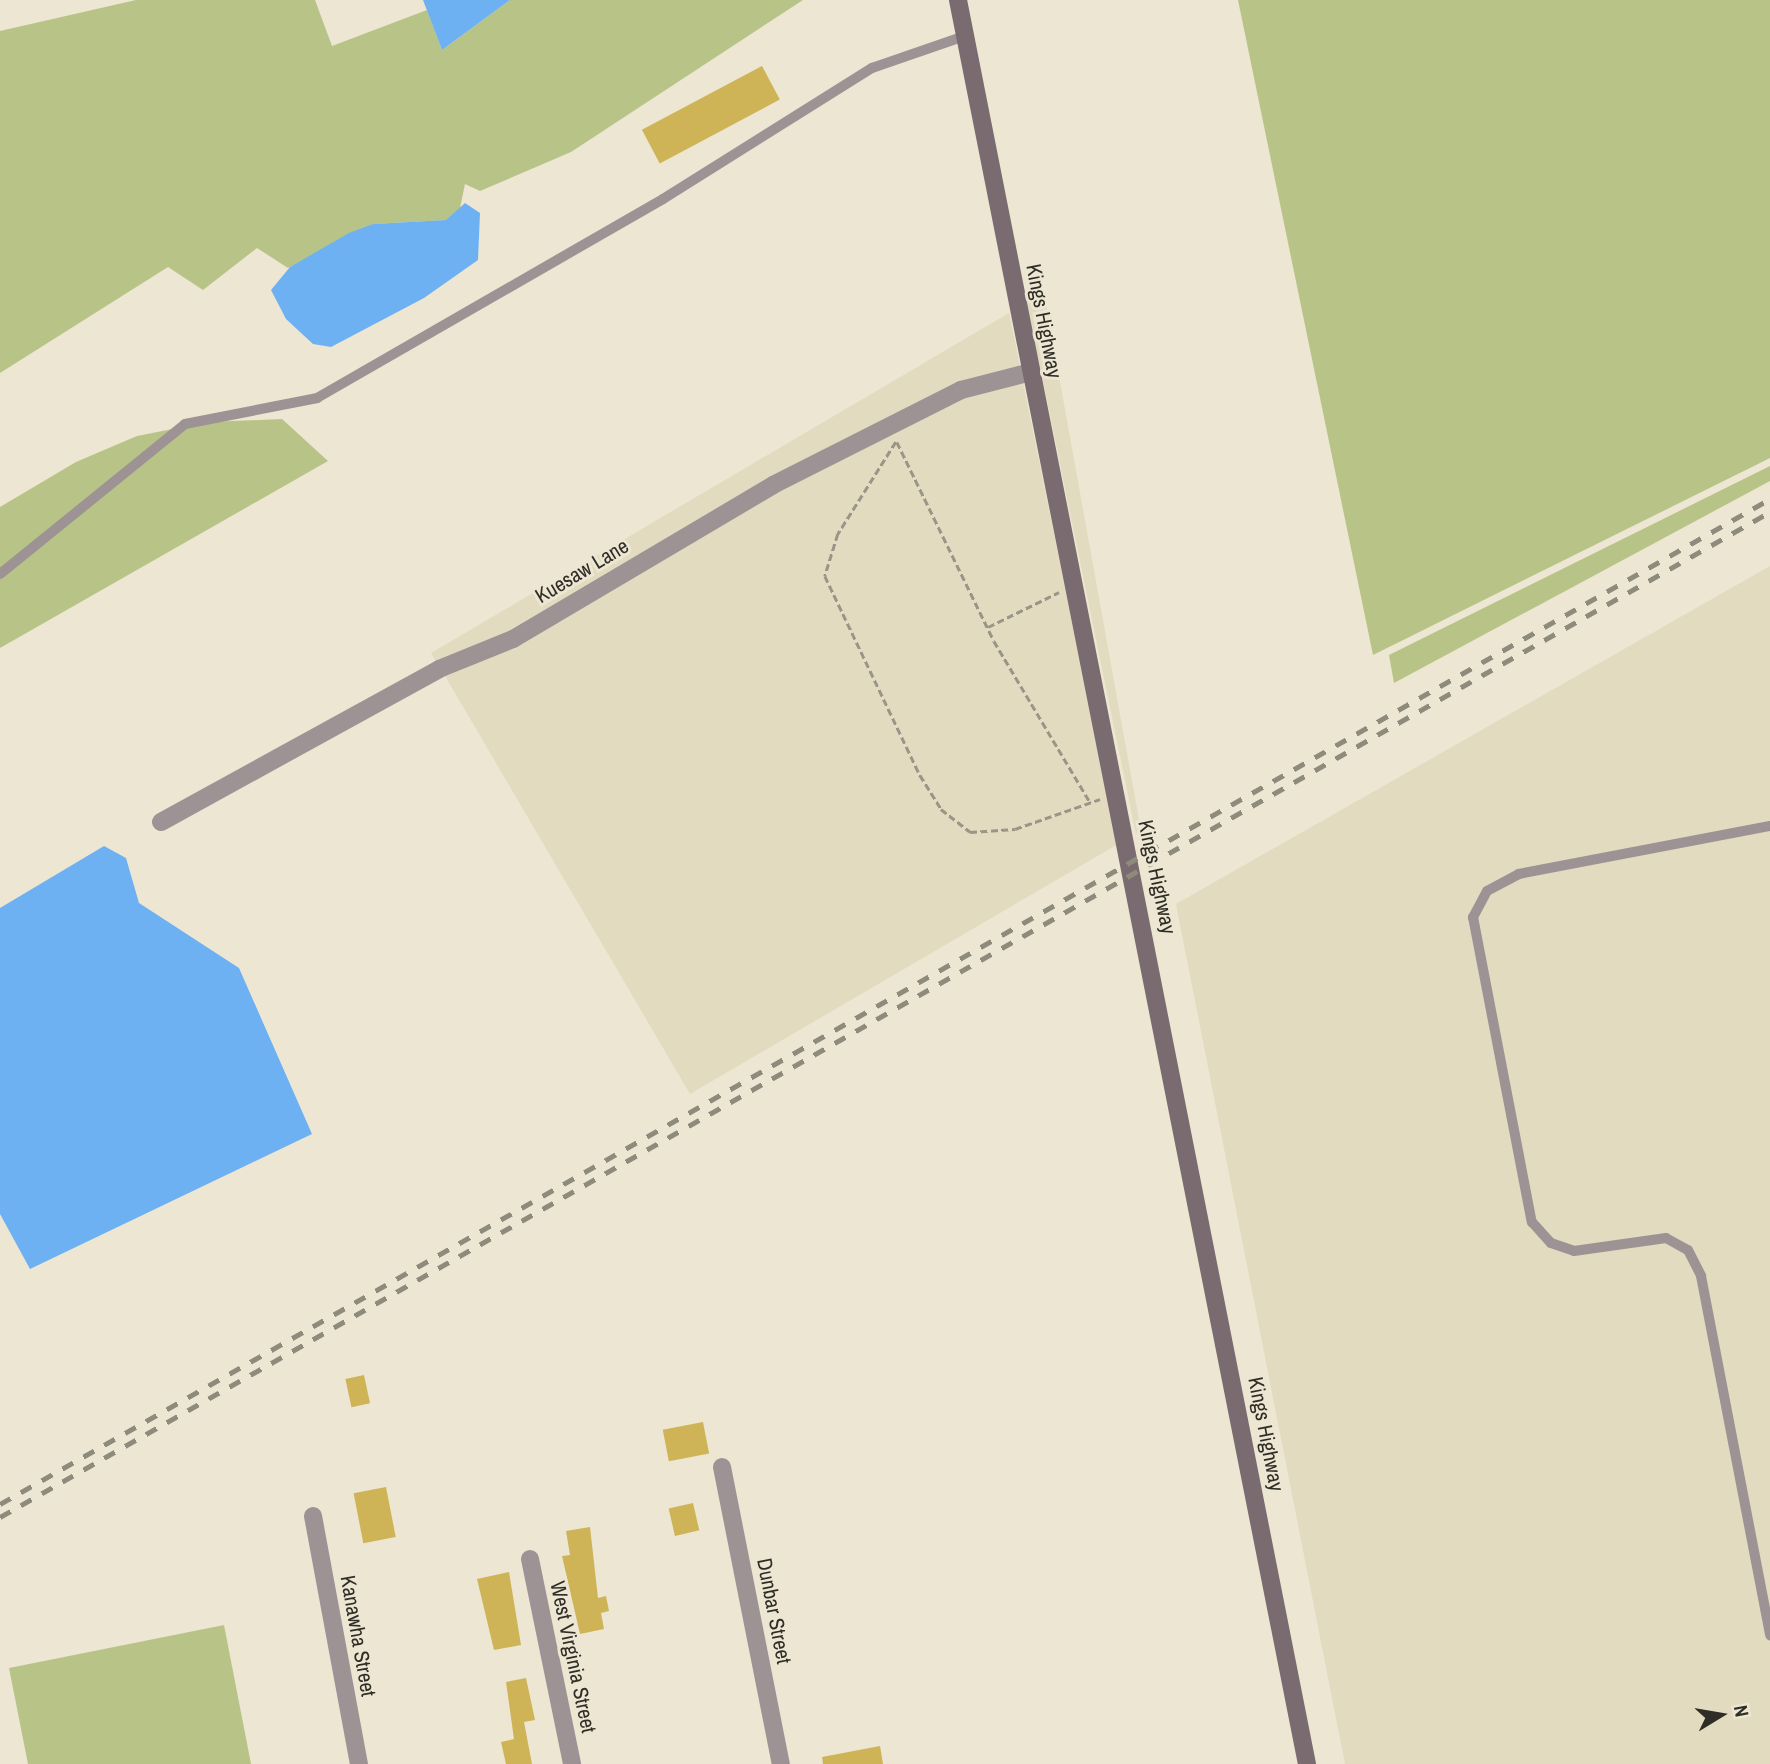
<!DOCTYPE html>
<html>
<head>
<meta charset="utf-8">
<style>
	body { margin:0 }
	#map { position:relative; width:1770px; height:1764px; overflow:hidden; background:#ece6d2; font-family:"Archivo Narrow",sans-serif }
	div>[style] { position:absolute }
	.built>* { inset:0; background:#e2dbc0 }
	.green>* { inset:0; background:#b8c487 }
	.water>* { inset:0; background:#6eb1f2 }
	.building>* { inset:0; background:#ceb457; transform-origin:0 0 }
	.path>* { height:2.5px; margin-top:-1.25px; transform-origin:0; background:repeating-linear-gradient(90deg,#9a9587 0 7px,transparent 0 10.5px) }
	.lane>* { height:10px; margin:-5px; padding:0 5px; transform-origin:5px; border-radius:5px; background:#9d9395 }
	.street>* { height:18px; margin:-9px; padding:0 9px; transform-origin:9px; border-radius:9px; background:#9d9395 }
	.secondary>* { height:18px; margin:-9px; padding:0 9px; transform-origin:9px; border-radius:9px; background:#796b6f }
	.rail>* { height:5px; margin-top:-2.5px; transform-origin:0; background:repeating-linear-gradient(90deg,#8e8a7c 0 12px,transparent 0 24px) }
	span { translate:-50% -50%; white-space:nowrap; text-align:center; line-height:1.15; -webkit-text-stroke:6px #ece6d2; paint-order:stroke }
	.street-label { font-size:21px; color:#2f2d26 }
	.north { position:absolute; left:1686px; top:1680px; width:70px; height:70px; -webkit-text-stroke:5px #ece6d2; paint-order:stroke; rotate:79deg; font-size:19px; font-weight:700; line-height:28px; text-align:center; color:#2f2d26 }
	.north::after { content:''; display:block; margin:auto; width:24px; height:32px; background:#2f2d26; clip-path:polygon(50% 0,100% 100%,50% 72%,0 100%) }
</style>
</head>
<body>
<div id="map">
	<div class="built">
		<i style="clip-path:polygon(1044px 293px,1141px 831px,1136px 834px,1027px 303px)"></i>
		<i style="clip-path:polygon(1009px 313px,1020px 366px,957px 382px,768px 478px,508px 631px,436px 661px,431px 653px)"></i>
		<i style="clip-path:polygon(1023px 383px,1118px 844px,690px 1094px,445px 676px,517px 647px,778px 492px,965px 398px)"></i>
		<i style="clip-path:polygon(1770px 566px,1770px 1764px,1345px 1764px,1176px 904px)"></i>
	</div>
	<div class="green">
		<i style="clip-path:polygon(136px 0,315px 0,332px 46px,427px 10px,442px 50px,510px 0,803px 0,571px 152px,480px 191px,465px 184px,460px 208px,447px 220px,373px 224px,288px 268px,257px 248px,203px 290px,168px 267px,0 373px,0 31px)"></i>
		<i style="clip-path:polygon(1238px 0,1770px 0,1770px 458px,1373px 655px)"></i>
		<i style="clip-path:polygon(282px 419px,328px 461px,0 648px,0 507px,76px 462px,137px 436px,208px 422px)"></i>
		<i style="clip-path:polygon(1770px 466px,1770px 481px,1394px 683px,1389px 655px)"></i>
		<i style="clip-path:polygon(224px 1625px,251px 1764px,28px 1764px,9px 1668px)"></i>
	</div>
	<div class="water">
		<i style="clip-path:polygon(423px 0,510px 0,442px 50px)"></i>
		<i style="clip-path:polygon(465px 203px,480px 213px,478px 260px,424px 298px,331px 347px,313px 344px,286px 319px,271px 290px,290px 267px,349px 233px,373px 224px,446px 220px)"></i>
		<i style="clip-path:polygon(104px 846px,126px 858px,139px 903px,239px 968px,312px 1134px,30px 1269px,0 1214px,0 908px)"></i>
	</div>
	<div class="building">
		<i style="left:762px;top:66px;width:38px;height:136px;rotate:62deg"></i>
		<i style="left:364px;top:1375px;width:29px;height:19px;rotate:78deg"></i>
		<i style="left:703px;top:1422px;width:32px;height:41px;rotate:79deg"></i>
		<i style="left:386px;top:1487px;width:51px;height:33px;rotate:79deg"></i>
		<i style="left:693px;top:1503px;width:28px;height:25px;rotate:77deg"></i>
		<i style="clip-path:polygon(590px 1527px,598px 1598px,606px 1596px,609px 1611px,601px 1613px,604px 1629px,580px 1634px,562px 1556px,570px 1555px,566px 1531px)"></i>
		<i style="clip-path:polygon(509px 1572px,521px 1645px,494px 1650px,477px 1579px)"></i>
		<i style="clip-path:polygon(526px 1678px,535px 1720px,524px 1722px,532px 1764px,506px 1764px,501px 1742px,514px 1739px,506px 1682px)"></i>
		<i style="clip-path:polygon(880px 1746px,883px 1764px,823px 1764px,822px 1757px)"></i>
	</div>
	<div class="path">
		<i style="left:896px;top:442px;width:109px;rotate:122.2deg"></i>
		<i style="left:838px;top:534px;width:44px;rotate:107.2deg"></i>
		<i style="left:825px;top:576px;width:221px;rotate:64.5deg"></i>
		<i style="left:920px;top:775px;width:40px;rotate:58deg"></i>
		<i style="left:941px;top:809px;width:37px;rotate:38deg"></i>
		<i style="left:970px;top:832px;width:45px;rotate:-3.8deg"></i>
		<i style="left:1015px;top:829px;width:90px;rotate:-19.4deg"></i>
		<i style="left:897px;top:442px;width:221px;rotate:64deg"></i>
		<i style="left:994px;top:641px;width:187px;rotate:59.2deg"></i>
		<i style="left:988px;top:627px;width:79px;rotate:-26.2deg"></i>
	</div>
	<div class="lane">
		<i style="left:0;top:574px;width:238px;rotate:-39deg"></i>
		<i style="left:185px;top:424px;width:135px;rotate:-11.1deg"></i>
		<i style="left:317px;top:398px;width:399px;rotate:-29.9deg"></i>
		<i style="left:663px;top:199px;width:247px;rotate:-32.1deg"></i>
		<i style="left:872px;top:68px;width:98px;rotate:-19deg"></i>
		<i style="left:1770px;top:826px;width:256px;rotate:169.2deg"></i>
		<i style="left:1519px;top:874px;width:36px;rotate:152deg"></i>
		<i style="left:1487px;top:891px;width:30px;rotate:118deg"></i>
		<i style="left:1473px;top:917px;width:311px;rotate:79.1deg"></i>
		<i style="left:1532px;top:1222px;width:28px;rotate:48deg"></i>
		<i style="left:1551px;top:1243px;width:24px;rotate:19deg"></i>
		<i style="left:1574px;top:1251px;width:93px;rotate:-8deg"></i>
		<i style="left:1666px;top:1238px;width:25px;rotate:29deg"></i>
		<i style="left:1688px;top:1250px;width:29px;rotate:63deg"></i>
		<i style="left:1701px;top:1276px;width:366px;rotate:79.1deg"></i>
	</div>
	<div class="street">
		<i style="left:161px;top:822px;width:317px;rotate:-28.8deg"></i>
		<i style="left:439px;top:669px;width:80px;rotate:-22.1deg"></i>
		<i style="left:513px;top:639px;width:302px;rotate:-30.6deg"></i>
		<i style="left:773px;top:485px;width:211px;rotate:-26.8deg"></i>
		<i style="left:961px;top:390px;width:72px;rotate:-14.4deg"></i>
		<i style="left:722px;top:1467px;width:303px;rotate:78.8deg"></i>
		<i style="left:313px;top:1516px;width:252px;rotate:79.5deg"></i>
		<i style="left:530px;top:1559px;width:209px;rotate:78.4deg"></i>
	</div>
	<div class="secondary">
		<i style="left:958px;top:0;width:1798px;rotate:78.81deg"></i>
	</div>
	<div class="rail">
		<i style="left:0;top:1504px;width:2035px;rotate:-29.59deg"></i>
		<i style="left:0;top:1517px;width:2035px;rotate:-29.59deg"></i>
	</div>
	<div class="street-label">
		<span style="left:1044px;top:321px;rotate:79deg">Kings Highway</span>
		<span style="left:582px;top:571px;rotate:-31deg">Kuesaw Lane</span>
		<span style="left:1157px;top:877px;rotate:78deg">Kings Highway</span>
		<span style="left:1266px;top:1434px;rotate:79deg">Kings Highway</span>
		<span style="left:774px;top:1611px;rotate:79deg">Dunbar Street</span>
		<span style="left:358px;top:1636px;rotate:80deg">Kanawha Street</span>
		<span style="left:573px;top:1657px;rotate:78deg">West Virginia Street</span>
	</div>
	<div class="north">N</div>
</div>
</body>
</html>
